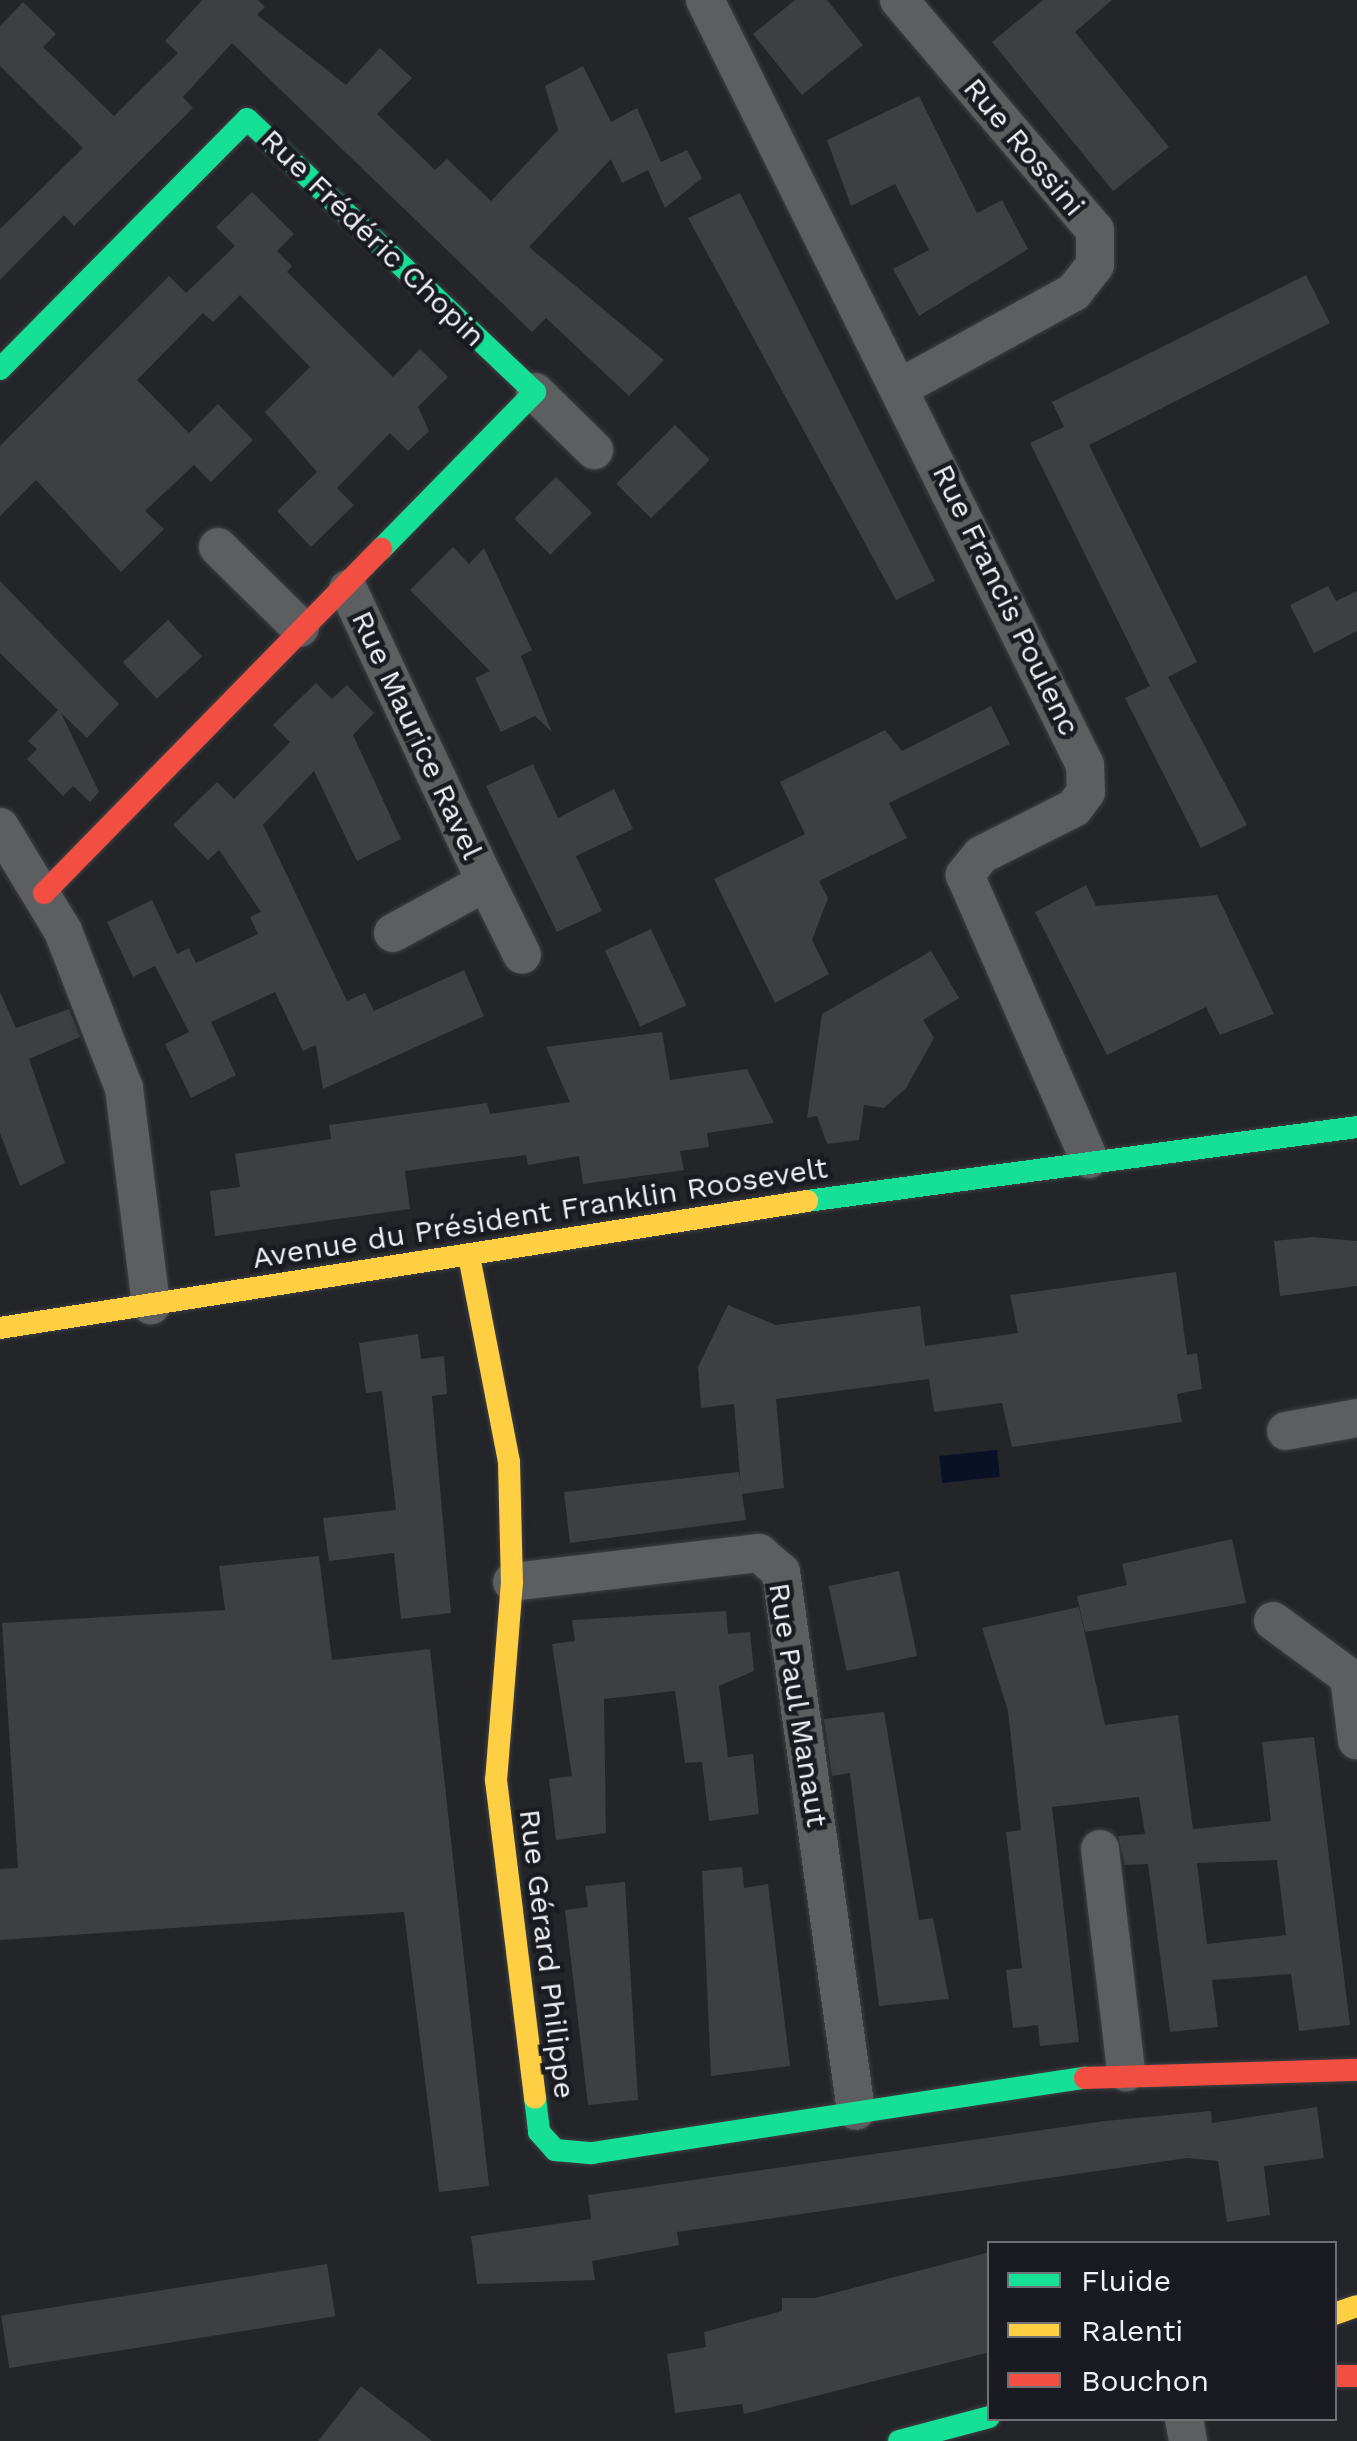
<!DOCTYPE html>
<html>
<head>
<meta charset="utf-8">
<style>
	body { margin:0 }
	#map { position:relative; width:1357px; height:2441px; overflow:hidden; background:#232528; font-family:"Work Sans",sans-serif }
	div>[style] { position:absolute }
	.water>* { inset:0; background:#0a1127; transform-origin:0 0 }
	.building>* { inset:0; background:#3e3f42; transform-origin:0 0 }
	.roads { filter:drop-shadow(0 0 2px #3e3f42) drop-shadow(0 0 2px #3e3f42) }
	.street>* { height:38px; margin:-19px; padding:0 19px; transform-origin:19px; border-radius:19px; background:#5d5e60 }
	.fast>* { height:22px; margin:-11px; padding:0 11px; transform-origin:11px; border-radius:11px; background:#16e098 }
	.slow>* { height:22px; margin:-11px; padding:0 11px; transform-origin:11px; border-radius:11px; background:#ffcf43 }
	.jam>* { height:22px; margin:-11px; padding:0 11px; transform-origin:11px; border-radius:11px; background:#f24e42 }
	span { translate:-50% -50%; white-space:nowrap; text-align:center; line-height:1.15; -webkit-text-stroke:9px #191b20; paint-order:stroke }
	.street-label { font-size:30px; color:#f0f2f6 }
	.legend { position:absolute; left:987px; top:2241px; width:350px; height:180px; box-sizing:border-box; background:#191b20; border:2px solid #6f7176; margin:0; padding:12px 18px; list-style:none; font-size:30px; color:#f0f2f6 }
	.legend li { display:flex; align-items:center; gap:20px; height:50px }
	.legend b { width:50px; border:2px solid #6f7176 }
</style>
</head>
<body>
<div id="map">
	<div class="water">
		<i style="left:997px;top:1450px;width:27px;height:58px;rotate:84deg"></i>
	</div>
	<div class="building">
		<i style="clip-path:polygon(202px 0,258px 0,265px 7px,257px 15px,346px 85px,380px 48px,412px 78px,377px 114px,435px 170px,447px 159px,491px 201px,558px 130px,545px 86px,583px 66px,611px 122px,637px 108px,661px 162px,687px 150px,702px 178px,665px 208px,648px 170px,622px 183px,611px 159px,529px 247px,664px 360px,629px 396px,546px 318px,532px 332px,232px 43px,183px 97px,193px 108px,74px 226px,64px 215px,0 280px,0 229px,83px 148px,0 66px,0 26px,23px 2px,56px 34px,43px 47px,114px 116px,178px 53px,165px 41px)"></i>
		<i style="clip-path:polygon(795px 0,827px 0,863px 45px,802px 95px,753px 34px)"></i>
		<i style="clip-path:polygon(1043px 0,1112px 0,1075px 32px,1169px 147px,1113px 191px,992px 42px)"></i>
		<i style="clip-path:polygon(919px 96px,977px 213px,1002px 200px,1028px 249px,919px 316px,893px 269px,929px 250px,895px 184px,851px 206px,827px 140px)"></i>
		<i style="clip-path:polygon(252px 192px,294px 234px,277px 251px,292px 266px,287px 272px,393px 377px,420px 349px,448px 377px,418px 407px,429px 431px,408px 451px,390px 433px,337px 488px,354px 505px,311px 547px,277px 511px,317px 472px,265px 412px,310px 367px,240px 295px,213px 322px,203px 313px,137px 380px,189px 433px,218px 404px,253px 440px,211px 482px,194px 465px,145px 511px,164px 529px,121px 572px,36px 480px,0 516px,0 446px,169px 276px,186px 293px,235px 246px,216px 227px)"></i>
		<i style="clip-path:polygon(740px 193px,935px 581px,896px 600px,688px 218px)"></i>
		<i style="clip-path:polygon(1306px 275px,1330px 323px,1089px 445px,1197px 662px,1168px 677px,1247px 825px,1201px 848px,1125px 698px,1150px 686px,1030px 443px,1064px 427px,1052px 402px)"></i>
		<i style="left:675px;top:425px;width:49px;height:83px;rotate:45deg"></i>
		<i style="left:556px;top:477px;width:51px;height:59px;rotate:45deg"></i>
		<i style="clip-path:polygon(453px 547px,469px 564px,484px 548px,532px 650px,521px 656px,552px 732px,535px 716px,501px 732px,475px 678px,490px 671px,410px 590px)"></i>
		<i style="clip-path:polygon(0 581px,119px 704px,87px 738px,61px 713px,99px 792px,90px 802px,73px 786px,63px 796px,27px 759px,37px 749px,28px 741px,58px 710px,0 653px)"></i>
		<i style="clip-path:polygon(1328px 586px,1336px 601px,1357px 591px,1357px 631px,1314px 653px,1290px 605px)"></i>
		<i style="left:168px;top:620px;width:50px;height:62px;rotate:47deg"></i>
		<i style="clip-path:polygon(316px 683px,332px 699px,347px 685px,374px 713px,353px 735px,401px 839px,357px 861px,314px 771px,263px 825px,347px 1001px,365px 993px,374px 1011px,464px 970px,484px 1016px,323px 1089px,316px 1045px,303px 1051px,275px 992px,211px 1022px,236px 1075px,191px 1098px,165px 1044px,189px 1032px,155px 966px,133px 977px,107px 922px,152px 900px,177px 954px,189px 948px,196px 963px,258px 934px,250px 917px,261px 912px,219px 850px,208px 860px,173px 825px,217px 782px,234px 799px,290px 742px,273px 725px)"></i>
		<i style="clip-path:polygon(991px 706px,1010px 744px,889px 803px,907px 838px,819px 881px,828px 898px,812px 940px,829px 974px,775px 1003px,714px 879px,805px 834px,780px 782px,885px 730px,902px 751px)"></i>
		<i style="clip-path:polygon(533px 764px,558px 818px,614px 789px,633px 829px,576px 856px,602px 911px,557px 932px,486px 786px)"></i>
		<i style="clip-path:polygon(1086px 885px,1096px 906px,1217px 895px,1274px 1014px,1220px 1035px,1206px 1007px,1107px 1055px,1035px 912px)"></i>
		<i style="left:651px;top:929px;width:84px;height:51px;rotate:65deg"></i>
		<i style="clip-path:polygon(931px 951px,959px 998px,923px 1020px,934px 1038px,906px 1088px,884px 1108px,864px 1105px,859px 1140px,827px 1144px,817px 1116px,807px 1118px,822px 1014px)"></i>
		<i style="clip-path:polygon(0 992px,16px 1028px,69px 1009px,80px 1037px,29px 1059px,65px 1163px,20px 1186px,0 1133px)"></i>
		<i style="clip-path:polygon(662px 1032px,670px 1080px,747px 1069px,774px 1123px,707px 1133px,709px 1147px,680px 1151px,684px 1170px,583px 1184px,579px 1156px,528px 1165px,526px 1155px,405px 1171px,410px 1209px,215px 1236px,210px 1191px,240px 1187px,235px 1154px,331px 1139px,329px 1125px,487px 1103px,490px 1114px,570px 1102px,546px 1047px)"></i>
		<i style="clip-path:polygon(1313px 1237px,1357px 1241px,1357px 1286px,1280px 1296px,1274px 1241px)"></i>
		<i style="clip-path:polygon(1176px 1272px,1187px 1355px,1197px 1353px,1202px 1389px,1177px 1394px,1182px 1422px,1012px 1447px,1002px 1403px,934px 1412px,929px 1379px,776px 1399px,784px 1488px,742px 1494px,746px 1520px,570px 1543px,564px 1492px,739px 1472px,741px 1487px,734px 1404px,701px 1408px,698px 1367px,728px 1305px,776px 1325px,920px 1306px,925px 1346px,1018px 1333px,1010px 1295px)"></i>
		<i style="clip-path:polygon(418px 1334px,421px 1359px,444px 1356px,447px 1394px,432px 1396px,451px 1613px,401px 1619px,394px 1553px,329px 1561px,323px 1518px,396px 1510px,382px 1391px,366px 1393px,359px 1343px)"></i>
		<i style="clip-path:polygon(1232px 1539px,1246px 1603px,1085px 1632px,1077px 1596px,1127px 1585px,1122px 1564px)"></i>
		<i style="clip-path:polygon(319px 1556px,332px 1660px,430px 1649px,489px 2186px,439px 2192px,404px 1912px,0 1940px,0 1869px,18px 1868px,2px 1623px,225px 1610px,219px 1566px)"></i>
		<i style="left:899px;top:1571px;width:87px;height:72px;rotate:78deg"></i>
		<i style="clip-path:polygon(evenodd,1079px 1607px,1105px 1725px,1178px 1715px,1193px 1829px,1271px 1821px,1262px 1742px,1314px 1737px,1350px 2025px,1299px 2031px,1291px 1974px,1212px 1980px,1218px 2027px,1170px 2032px,1148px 1864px,1125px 1865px,1118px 1836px,1145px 1834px,1139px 1797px,1052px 1807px,1079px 2042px,1040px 2046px,1038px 2025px,1013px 2028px,1006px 1970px,1022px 1968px,1006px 1832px,1021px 1830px,1008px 1711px,982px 1628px,1079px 1607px,1277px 1860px,1286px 1935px,1207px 1944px,1197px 1863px,1277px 1860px)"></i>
		<i style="clip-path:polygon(726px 1611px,728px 1634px,750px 1632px,754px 1671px,719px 1686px,728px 1757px,753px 1754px,759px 1814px,709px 1821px,702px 1762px,685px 1763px,675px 1691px,604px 1699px,606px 1833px,556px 1840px,549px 1779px,572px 1776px,552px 1644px,575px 1641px,572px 1620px)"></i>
		<i style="clip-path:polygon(884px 1712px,919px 1920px,933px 1918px,949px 1999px,879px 2006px,850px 1773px,832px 1776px,824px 1719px)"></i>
		<i style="clip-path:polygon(742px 1867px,744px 1888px,768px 1884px,790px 2066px,711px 2076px,702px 1871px)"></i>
		<i style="clip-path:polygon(625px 1882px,638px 2100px,588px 2105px,565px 1910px,588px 1907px,585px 1886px)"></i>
		<i style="clip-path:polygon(1317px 2107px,1324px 2158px,1264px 2166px,1270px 2215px,1227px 2222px,1218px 2161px,1187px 2158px,677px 2232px,679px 2245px,592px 2261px,595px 2280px,477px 2284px,471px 2236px,591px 2219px,588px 2195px,1105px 2121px,1211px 2111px,1212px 2123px)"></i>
		<i style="clip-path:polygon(990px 2252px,990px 2352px,744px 2414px,742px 2404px,675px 2413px,667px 2354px,706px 2347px,704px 2332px,782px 2311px,782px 2298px,815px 2298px)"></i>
		<i style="left:327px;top:2264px;width:53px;height:330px;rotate:81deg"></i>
		<i style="clip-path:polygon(361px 2386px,432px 2441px,318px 2441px)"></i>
	</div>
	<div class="roads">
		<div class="street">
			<i style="left:705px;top:0;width:854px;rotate:63.58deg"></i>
			<i style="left:1085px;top:765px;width:27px;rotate:88deg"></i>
			<i style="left:1086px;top:792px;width:20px;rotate:127deg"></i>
			<i style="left:1074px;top:808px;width:104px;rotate:153.2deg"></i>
			<i style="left:981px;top:855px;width:26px;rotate:129deg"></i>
			<i style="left:965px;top:875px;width:310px;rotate:66.4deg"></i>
			<i style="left:899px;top:0;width:302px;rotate:49.6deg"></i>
			<i style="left:1095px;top:230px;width:35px;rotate:90deg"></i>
			<i style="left:1095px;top:265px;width:34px;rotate:128deg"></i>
			<i style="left:1074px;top:292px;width:195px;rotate:151.2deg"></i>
			<i style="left:535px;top:392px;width:83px;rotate:44.5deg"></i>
			<i style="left:218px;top:547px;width:115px;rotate:44.6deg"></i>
			<i style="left:348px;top:589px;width:324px;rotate:64.8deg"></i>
			<i style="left:486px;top:882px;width:106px;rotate:151.3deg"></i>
			<i style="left:0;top:827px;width:122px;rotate:58.8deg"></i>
			<i style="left:63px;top:931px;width:168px;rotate:68.8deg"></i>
			<i style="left:124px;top:1088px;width:219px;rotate:82.9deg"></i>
			<i style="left:486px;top:882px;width:81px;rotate:63.7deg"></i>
			<i style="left:1286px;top:1431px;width:72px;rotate:-10.4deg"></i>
			<i style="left:512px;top:1582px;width:249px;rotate:-6.7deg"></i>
			<i style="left:759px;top:1553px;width:29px;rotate:41deg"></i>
			<i style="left:781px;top:1572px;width:544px;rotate:82.08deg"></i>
			<i style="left:1273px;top:1621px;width:94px;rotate:36.4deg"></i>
			<i style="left:1349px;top:1677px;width:64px;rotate:82.8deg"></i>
			<i style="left:1100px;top:1849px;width:225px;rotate:83.3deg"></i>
			<i style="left:1184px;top:2418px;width:23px;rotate:80deg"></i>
		</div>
		<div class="fast">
			<i style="left:0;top:369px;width:351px;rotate:-45.3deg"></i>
			<i style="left:247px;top:119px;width:397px;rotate:43.5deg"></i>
			<i style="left:535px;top:392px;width:220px;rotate:134.4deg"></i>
			<i style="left:807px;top:1201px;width:555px;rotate:-7.66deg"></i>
			<i style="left:535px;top:2098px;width:34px;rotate:83deg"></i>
			<i style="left:539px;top:2132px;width:24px;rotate:48deg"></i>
			<i style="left:555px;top:2150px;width:37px;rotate:5deg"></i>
			<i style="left:592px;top:2153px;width:499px;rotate:-8.7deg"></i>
			<i style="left:899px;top:2441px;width:93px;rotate:-14.9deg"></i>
		</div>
		<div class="slow">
			<i style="left:469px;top:1256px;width:210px;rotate:79deg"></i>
			<i style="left:509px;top:1462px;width:120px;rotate:88.6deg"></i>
			<i style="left:512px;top:1582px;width:199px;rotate:94.6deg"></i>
			<i style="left:496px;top:1780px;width:320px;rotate:83deg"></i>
			<i style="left:0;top:1328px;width:817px;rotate:-8.94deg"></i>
			<i style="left:1334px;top:2314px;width:24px;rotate:-19deg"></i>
		</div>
		<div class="jam">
			<i style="left:44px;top:893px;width:482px;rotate:-45.6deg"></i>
			<i style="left:1085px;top:2078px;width:272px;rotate:-1.7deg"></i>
			<i style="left:1334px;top:2376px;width:23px"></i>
		</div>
	</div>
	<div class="street-label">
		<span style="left:1024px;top:147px;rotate:50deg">Rue Rossini</span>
		<span style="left:373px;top:238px;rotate:44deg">Rue Frédéric Chopin</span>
		<span style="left:1006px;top:600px;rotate:64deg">Rue Francis Poulenc</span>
		<span style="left:417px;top:735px;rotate:65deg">Rue Maurice Ravel</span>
		<span style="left:540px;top:1213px;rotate:-9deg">Avenue du Président Franklin Roosevelt</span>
		<span style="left:798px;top:1705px;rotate:81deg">Rue Paul Manaut</span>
		<span style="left:547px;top:1954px;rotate:83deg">Rue Gérard Philippe</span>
	</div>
	<ul class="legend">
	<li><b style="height:12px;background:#16e098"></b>Fluide</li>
	<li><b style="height:12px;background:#ffcf43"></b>Ralenti</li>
	<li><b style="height:12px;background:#f24e42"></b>Bouchon</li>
	</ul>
</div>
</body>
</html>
